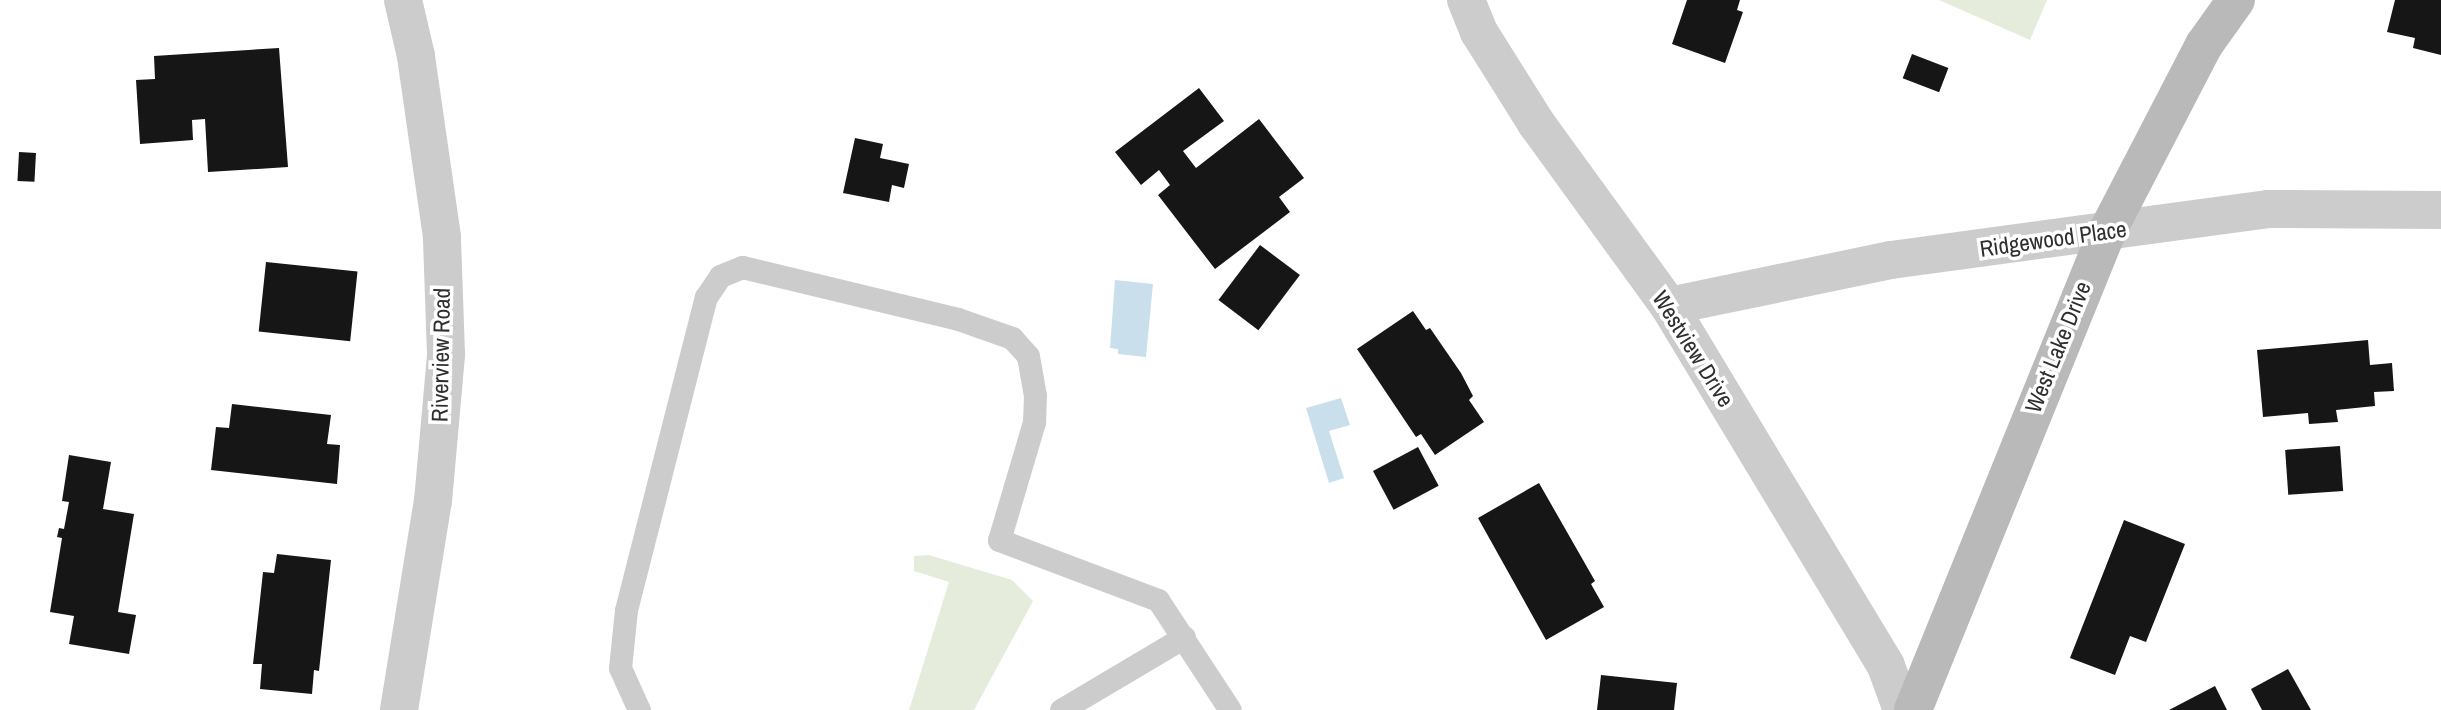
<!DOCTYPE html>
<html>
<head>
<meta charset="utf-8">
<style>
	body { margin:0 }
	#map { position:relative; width:2441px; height:710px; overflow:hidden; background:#fff; font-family:"Archivo Narrow",sans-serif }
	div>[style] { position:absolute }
	.green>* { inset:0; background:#e6ecdc }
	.water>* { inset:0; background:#c9e0ec }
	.building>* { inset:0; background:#161616; transform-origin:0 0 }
	.service>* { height:23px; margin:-11.5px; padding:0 11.5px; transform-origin:11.5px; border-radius:11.5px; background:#ccc }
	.minor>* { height:38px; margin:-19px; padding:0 19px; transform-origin:19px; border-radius:19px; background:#ccc }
	.secondary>* { height:38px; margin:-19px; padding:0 19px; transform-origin:19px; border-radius:19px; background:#b9b9b9 }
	span { translate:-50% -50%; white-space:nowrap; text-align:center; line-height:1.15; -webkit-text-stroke:7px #fff; paint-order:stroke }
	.street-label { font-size:23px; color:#2f2f2f }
</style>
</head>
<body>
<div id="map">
	<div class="green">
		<i style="clip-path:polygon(1939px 0,2047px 0,2030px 40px)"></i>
		<i style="clip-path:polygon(929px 555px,1012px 580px,1033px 601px,974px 710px,909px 710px,949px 582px,914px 571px,914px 556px)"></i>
	</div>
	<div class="water">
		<i style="clip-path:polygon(1115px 280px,1153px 284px,1146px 357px,1118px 354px,1118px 349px,1110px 348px)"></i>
		<i style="clip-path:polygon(1341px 398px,1350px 425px,1329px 431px,1344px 478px,1329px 483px,1306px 408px)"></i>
	</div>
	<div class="building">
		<i style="clip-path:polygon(1687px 0,1740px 0,1737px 10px,1743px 12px,1725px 63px,1672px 44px)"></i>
		<i style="clip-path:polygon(2395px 0,2441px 0,2441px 55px,2413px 48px,2415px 38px,2387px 32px)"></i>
		<i style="clip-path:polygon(279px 48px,288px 167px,208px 172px,205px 119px,192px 120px,193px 140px,140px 144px,136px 80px,155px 79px,154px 56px)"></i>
		<i style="left:1912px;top:54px;width:39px;height:26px;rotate:21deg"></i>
		<i style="clip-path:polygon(1199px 88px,1224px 121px,1183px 151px,1196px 168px,1259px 119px,1304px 178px,1279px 197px,1290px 212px,1215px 269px,1158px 195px,1170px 185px,1159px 170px,1141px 185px,1115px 152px)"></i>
		<i style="clip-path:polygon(855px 138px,883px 144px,880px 158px,909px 164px,904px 188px,892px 185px,889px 202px,843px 193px)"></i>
		<i style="left:19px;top:152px;width:17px;height:29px;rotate:3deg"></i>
		<i style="left:1260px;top:245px;width:50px;height:69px;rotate:37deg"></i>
		<i style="left:266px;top:262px;width:92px;height:70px;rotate:6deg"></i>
		<i style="clip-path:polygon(1413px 311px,1426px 330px,1430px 328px,1461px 373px,1473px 396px,1469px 400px,1484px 422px,1435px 455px,1421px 434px,1416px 437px,1357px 349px)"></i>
		<i style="clip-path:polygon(2368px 340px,2370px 365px,2392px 363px,2394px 391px,2374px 392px,2375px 406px,2336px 410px,2338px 422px,2309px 424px,2308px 413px,2263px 417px,2257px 350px)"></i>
		<i style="clip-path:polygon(232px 404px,331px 415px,327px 444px,340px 445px,337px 484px,211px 470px,216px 427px,229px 428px)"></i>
		<i style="left:2340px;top:446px;width:45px;height:55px;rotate:86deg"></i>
		<i style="left:1418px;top:447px;width:44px;height:51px;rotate:62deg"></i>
		<i style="clip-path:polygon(69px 455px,111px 462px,103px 509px,134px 514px,118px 612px,136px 615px,129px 654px,69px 644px,74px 616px,50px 612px,62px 538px,57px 537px,59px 528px,64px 529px,69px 502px,62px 501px)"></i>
		<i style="clip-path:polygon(1539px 483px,1595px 581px,1591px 584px,1604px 607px,1546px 640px,1478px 518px)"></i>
		<i style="clip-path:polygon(2124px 520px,2185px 544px,2146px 642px,2130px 636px,2115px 675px,2070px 658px)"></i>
		<i style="clip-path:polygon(277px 554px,331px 560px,319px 671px,314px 670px,312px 694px,260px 689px,262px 664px,253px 664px,263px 572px,274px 573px)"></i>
		<i style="clip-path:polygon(2288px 669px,2311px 710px,2262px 710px,2251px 689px)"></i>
		<i style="clip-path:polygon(1601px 675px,1677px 683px,1674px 710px,1597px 710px)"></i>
		<i style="clip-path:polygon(2215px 686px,2227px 710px,2169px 710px)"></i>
	</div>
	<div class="service">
		<i style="left:639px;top:710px;width:46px;rotate:-114.3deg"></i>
		<i style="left:620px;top:668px;width:58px;rotate:-84.1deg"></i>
		<i style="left:626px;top:610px;width:323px;rotate:-75.7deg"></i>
		<i style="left:706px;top:297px;width:25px;rotate:-56deg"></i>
		<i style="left:720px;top:276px;width:24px;rotate:-22deg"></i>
		<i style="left:742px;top:267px;width:222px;rotate:13.5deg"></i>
		<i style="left:958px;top:319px;width:57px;rotate:19.4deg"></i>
		<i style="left:1012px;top:338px;width:24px;rotate:48deg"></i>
		<i style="left:1028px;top:356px;width:40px;rotate:80deg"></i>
		<i style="left:1035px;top:395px;width:27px;rotate:92deg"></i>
		<i style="left:1034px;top:422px;width:123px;rotate:106.5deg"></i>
		<i style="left:999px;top:540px;width:170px;rotate:20.7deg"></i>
		<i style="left:1158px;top:600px;width:131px;rotate:56.8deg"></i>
		<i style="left:1061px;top:710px;width:143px;rotate:-30.7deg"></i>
	</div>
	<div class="minor">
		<i style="left:1466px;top:0;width:35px;rotate:68deg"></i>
		<i style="left:1479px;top:32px;width:107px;rotate:57.9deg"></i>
		<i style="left:1536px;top:123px;width:226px;rotate:54deg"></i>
		<i style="left:1669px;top:306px;width:420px;rotate:58.9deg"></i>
		<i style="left:1886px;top:666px;width:47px;rotate:70deg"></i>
		<i style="left:1669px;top:306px;width:227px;rotate:-11.7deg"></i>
		<i style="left:1891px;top:260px;width:380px;rotate:-7.7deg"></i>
		<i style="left:2268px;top:209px;width:173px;rotate:0.3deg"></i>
		<i style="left:399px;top:710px;width:212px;rotate:-80.8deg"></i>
		<i style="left:433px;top:501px;width:148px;rotate:-84.9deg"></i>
		<i style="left:446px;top:354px;width:117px;rotate:-92deg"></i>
		<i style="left:442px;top:237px;width:183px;rotate:-98.2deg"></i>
		<i style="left:416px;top:56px;width:57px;rotate:-103.1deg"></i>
	</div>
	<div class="secondary">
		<i style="left:1913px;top:710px;width:516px;rotate:-67.91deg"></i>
		<i style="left:2107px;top:232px;width:211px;rotate:-62.6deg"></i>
		<i style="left:2204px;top:45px;width:55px;rotate:-54.6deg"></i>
	</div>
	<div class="street-label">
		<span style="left:2053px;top:239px;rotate:-8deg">Ridgewood Place</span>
		<span style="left:2058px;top:347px;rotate:-68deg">West Lake Drive</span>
		<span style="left:1693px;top:349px;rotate:58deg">Westview Drive</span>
		<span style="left:441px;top:355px;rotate:-89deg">Riverview Road</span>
	</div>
</div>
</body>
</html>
